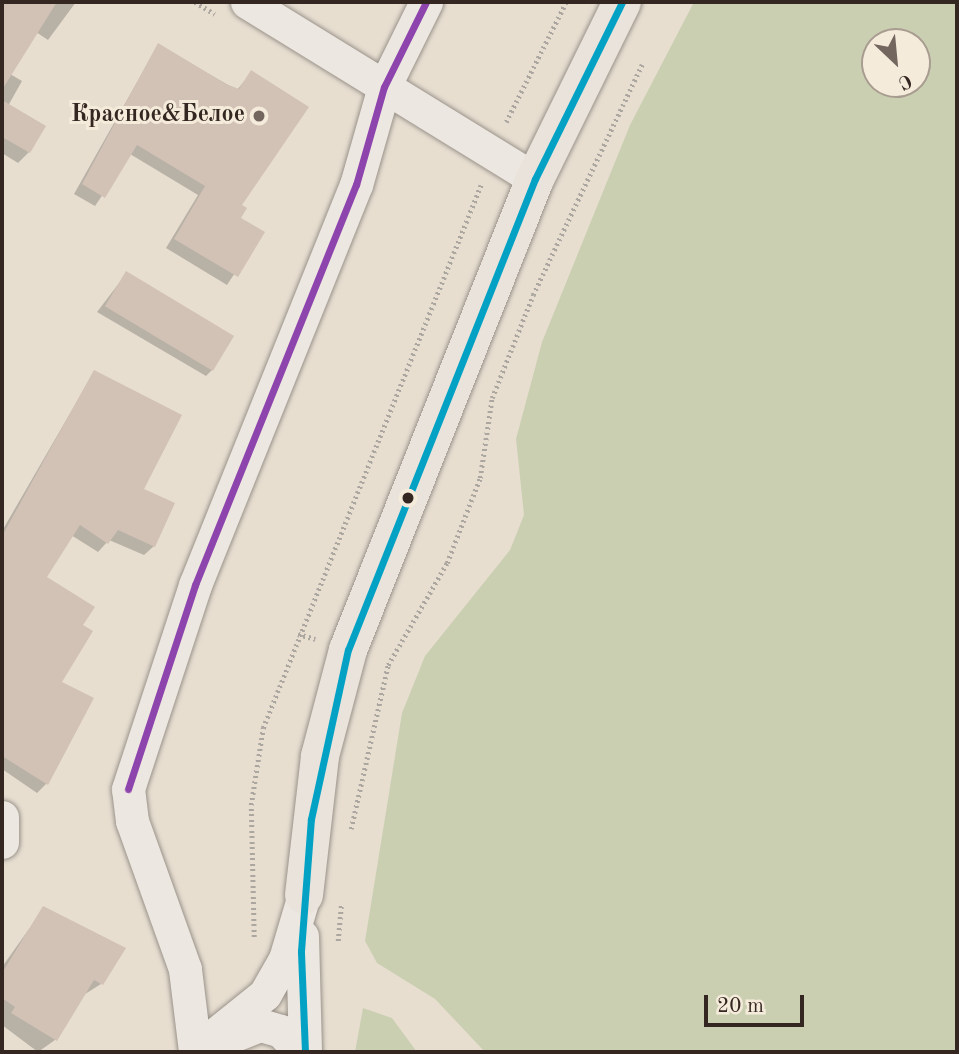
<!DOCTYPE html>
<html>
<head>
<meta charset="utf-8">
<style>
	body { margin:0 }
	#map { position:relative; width:959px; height:1054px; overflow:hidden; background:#e7ded0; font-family:"Old Standard TT",serif }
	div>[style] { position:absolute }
	.green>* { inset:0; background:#cbcfb2 }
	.shadow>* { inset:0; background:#0003 }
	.building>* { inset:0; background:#d2c1b5; transform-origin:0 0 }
	.path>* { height:4.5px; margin-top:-2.25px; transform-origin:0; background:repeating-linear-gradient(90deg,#aba6a0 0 2px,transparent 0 5.5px) }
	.roads { filter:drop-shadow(0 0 2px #9a938b) drop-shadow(0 0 2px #9a938b) }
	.minor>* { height:33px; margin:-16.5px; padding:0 16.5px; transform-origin:16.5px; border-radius:16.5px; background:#ece7e0 }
	.major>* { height:38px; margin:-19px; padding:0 19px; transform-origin:19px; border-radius:19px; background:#e9e3db }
	.bus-1>* { height:7px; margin:-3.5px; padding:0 3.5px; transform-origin:3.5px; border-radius:3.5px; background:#03a2c5 }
	.bus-2>* { height:7px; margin:-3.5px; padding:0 3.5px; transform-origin:3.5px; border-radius:3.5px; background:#8e44ad }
	.dots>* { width:19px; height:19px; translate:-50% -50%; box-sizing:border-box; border:4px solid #f5ebdb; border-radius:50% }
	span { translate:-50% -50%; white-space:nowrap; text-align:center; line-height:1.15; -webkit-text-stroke:6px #f5ebdb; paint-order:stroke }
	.poi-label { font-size:24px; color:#342620; font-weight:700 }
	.right { translate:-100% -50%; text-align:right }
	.frame { position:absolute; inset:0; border:4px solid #342620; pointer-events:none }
	.north { position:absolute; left:861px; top:28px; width:70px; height:70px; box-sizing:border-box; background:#f5ebdb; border:2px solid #a89c90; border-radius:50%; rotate:154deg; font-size:19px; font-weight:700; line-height:28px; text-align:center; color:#342620 }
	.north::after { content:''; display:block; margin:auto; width:24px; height:32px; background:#73665e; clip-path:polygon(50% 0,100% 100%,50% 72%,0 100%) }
	.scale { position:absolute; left:704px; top:995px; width:100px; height:32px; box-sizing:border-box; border:4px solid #342620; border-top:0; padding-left:9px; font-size:21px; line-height:24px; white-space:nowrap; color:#342620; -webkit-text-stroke:5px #f5ebdb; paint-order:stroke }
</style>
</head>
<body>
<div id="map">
	<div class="green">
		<i style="clip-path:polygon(evenodd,694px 2px,957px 2px,957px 1052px,485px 1052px,435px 999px,377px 963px,365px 941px,402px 713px,425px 656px,510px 550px,524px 515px,516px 439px,542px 342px,630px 125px,694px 2px,875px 42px,917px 42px,917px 84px,875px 84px,875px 42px)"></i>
		<i style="clip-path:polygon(363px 1008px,392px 1018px,417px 1052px,355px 1052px)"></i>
	</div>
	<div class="shadow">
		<i style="clip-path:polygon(2px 2px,76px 2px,48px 40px,36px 32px,10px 74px,22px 81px,8px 106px,29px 152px,18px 163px,2px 153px)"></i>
		<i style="clip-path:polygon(158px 45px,237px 90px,251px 73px,239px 218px,262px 232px,227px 285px,166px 248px,198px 195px,130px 154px,95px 206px,74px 194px)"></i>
		<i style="clip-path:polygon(126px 274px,213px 369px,206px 376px,97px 312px)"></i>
		<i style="clip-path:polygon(94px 372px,142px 490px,154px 546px,144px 555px,109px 540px,98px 552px,71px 535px,45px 577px,60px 683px,46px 784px,37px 793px,2px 769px,2px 531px)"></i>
		<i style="clip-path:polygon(44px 908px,101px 984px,82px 996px,55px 1040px,38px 1052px,2px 1025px,2px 967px)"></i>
	</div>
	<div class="building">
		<i style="clip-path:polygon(2px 2px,57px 2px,2px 90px)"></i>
		<i style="clip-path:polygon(158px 43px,226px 84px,239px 89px,251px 70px,309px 107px,242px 205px,247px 208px,241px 218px,265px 232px,238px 277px,174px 239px,205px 186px,137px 145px,105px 198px,82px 184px)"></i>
		<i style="clip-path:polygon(2px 100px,46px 126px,30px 153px,2px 137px)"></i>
		<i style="left:126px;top:271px;width:126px;height:41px;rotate:31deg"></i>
		<i style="clip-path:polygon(94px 370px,182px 415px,144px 489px,175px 503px,155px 547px,118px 530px,108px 544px,80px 525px,47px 577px,95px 607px,83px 625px,93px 631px,62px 682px,94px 698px,48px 785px,2px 756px,2px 536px)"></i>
		<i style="clip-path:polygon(43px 906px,126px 948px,103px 985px,94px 980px,57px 1041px,11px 1013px,15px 1007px,2px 998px,2px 973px)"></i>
	</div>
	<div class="path">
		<i style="left:195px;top:2px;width:23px;rotate:31deg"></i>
		<i style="left:506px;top:122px;width:134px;rotate:-63.4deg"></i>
		<i style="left:298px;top:634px;width:18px;rotate:16deg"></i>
		<i style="left:351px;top:829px;width:168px;rotate:-77.3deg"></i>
		<i style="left:388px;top:665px;width:118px;rotate:-60deg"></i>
		<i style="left:447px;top:563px;width:91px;rotate:-68.8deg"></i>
		<i style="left:480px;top:478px;width:81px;rotate:-81.5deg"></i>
		<i style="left:492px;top:398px;width:111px;rotate:-68.3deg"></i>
		<i style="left:533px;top:295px;width:255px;rotate:-64.7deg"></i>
		<i style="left:254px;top:937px;width:132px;rotate:-91.3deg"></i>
		<i style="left:251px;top:805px;width:78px;rotate:-81.1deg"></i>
		<i style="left:263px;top:728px;width:585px;rotate:-68.13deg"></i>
		<i style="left:338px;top:941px;width:37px;rotate:-85deg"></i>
	</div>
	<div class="roads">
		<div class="minor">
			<i style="left:247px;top:2px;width:338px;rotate:31.6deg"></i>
			<i style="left:2px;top:817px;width:25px;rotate:90deg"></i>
			<i style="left:302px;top:936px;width:116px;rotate:88.5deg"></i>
			<i style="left:219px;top:1031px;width:59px;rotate:-38.8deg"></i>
			<i style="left:265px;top:994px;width:40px;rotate:-60.3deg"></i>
			<i style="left:285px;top:959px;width:67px;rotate:-73.5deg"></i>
			<i style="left:301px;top:1052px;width:29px;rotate:-134deg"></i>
			<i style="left:281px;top:1031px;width:22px;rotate:-164deg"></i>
			<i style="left:260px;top:1025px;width:70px;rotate:158.2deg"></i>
			<i style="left:195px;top:1051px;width:83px;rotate:-97deg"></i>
			<i style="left:185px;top:969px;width:157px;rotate:-109.7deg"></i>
			<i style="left:132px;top:821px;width:32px;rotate:-97deg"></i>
			<i style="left:128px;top:789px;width:215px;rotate:-71.8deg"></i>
			<i style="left:195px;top:585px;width:431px;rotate:-68.1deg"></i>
			<i style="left:356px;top:185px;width:102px;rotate:-74.1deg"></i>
			<i style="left:384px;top:87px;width:95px;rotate:-63.7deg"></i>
		</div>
		<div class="major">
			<i style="left:304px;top:895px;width:140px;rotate:-83.4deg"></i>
			<i style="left:320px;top:756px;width:110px;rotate:-75.2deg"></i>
			<i style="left:348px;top:650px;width:507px;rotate:-68.35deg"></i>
			<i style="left:535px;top:179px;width:197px;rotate:-63.8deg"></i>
		</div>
	</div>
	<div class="bus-1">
		<i style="left:305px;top:1052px;width:101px;rotate:-92.3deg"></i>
		<i style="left:301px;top:951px;width:132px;rotate:-85.7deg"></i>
		<i style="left:311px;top:819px;width:173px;rotate:-77.7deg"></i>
		<i style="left:348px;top:650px;width:507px;rotate:-68.35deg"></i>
		<i style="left:535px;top:179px;width:197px;rotate:-63.8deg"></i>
	</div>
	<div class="bus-2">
		<i style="left:128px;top:789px;width:215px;rotate:-71.8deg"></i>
		<i style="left:195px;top:585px;width:431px;rotate:-68.1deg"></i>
		<i style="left:356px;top:185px;width:102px;rotate:-74.1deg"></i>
		<i style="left:384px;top:87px;width:95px;rotate:-63.7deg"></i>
	</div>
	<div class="dots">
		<i style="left:259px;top:116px;background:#73665e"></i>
		<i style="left:408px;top:498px;background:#342620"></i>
	</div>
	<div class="poi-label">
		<span class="right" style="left:245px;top:116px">Красное&amp;Белое</span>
	</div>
	<div class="frame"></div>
	<div class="north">С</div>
	<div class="scale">20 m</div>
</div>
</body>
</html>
